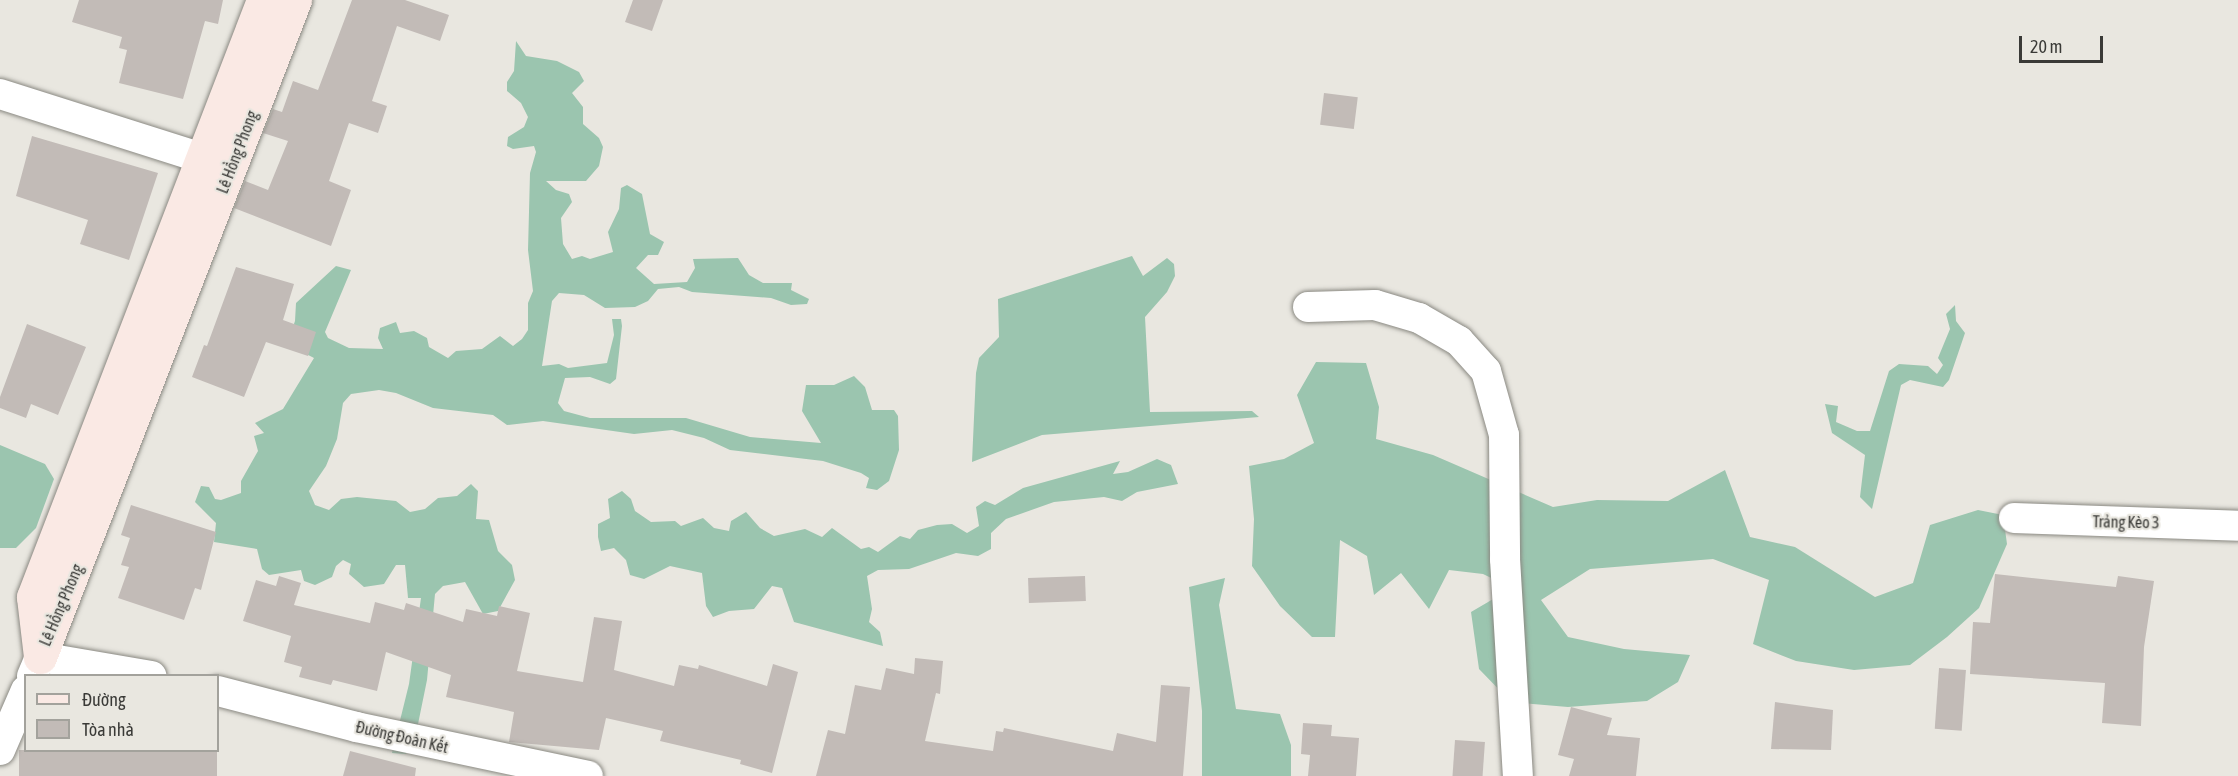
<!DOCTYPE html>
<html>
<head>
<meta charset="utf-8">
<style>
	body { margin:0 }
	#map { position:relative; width:2238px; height:776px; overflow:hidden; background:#e9e7e0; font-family:"Asap Condensed",sans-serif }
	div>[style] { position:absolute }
	.forest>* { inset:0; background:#9bc5af }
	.building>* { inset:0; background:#c2bbb7; transform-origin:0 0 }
	.roads { filter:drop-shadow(0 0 2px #8a8982) drop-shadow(0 0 2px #8a8982) }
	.street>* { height:30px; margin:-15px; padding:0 15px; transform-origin:15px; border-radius:15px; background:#fff }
	.secondary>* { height:33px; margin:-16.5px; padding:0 16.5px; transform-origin:16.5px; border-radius:16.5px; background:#fae9e4 }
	span { translate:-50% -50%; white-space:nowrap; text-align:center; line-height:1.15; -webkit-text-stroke:4.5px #e9e7e0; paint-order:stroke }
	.street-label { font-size:16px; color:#3a3a37 }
	.legend { position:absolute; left:24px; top:674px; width:195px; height:78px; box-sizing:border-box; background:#e9e7e0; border:2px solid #a3a29c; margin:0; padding:8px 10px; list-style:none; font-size:18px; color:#3a3a37 }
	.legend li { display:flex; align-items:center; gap:12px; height:30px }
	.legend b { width:30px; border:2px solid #a3a29c }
	.scale { position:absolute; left:2019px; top:36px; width:84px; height:27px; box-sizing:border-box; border:3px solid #3a3a37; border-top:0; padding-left:8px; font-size:18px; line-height:21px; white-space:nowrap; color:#3a3a37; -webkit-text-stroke:4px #e9e7e0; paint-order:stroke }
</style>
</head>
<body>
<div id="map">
	<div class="forest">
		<i style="clip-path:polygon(516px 41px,526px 56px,557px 61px,579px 72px,584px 81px,572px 93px,583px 107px,583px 124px,599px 138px,603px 147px,599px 166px,586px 181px,546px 181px,556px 190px,569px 194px,572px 202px,561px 218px,563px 244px,572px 259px,582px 256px,590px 259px,613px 252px,608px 232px,619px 209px,621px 188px,627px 185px,642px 194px,650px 234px,664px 242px,658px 255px,648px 255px,636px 268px,654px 284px,687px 282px,695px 268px,693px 259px,738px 258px,749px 275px,763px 283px,792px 283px,791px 290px,809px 299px,807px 304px,791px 305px,771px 298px,692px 292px,679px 287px,658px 289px,648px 301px,635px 307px,605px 308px,584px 295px,559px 293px,552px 301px,542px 366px,559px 364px,568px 368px,607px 363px,614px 335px,612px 319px,621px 319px,622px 326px,616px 379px,610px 384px,590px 377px,565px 378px,558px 403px,564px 411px,590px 418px,686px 418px,750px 437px,821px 443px,802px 411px,806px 385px,834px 385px,854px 376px,865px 387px,872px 410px,894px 410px,898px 416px,899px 450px,889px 481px,877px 490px,866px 488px,869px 478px,861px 473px,823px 461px,730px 450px,704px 438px,672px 430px,634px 434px,543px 421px,507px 425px,493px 415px,433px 408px,396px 393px,379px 390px,351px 394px,343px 403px,337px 439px,326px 466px,309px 491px,315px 505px,329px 510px,341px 499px,357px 497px,396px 501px,410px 512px,425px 509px,438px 498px,457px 496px,471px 484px,478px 491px,476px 519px,489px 520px,498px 551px,512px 565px,515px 580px,498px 611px,483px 614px,465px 582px,443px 586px,435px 594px,427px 680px,417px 729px,406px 754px,392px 753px,409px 684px,421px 598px,408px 598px,405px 565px,396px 565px,384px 584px,364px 587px,349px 574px,351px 564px,343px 560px,336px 566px,332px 577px,315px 585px,304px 581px,301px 570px,269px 575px,262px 569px,257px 549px,214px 542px,216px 523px,195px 502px,201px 486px,209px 487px,215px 499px,221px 500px,241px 493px,241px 481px,258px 451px,254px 436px,264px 433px,255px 423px,283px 409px,314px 358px,287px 344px,295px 321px,296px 303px,336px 266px,351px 270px,325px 332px,328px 338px,349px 348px,383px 349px,378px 338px,380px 328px,396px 322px,400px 333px,414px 331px,427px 338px,429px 347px,448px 358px,456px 351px,482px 349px,500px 336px,513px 346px,522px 339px,528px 330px,528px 303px,533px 291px,528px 250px,530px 173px,536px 152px,534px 146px,513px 149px,507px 146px,508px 137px,524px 127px,528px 117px,521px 103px,507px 91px,507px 82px,514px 71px)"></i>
		<i style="clip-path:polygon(1132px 256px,1143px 276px,1167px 258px,1174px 264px,1175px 276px,1167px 292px,1145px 317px,1150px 412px,1252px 411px,1259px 417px,1042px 435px,972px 462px,976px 373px,979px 358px,999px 337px,998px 299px)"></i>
		<i style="clip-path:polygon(1955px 305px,1956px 321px,1965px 333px,1949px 380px,1943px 387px,1910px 380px,1901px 385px,1872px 509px,1860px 497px,1865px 455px,1832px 433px,1825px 404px,1838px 406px,1836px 422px,1857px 431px,1870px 431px,1889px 371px,1899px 364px,1928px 366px,1937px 374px,1943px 365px,1938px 358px,1950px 329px,1946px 314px)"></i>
		<i style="clip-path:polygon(1316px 362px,1366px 363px,1379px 407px,1376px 439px,1433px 455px,1553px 507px,1597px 500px,1668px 501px,1725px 470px,1750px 537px,1795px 547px,1875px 597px,1913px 583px,1930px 525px,1978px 510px,2003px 515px,2007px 544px,1979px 608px,1947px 637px,1910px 665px,1854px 670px,1796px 661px,1753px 644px,1769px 580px,1713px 559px,1590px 569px,1541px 600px,1568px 637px,1624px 649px,1690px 655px,1678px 682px,1647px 701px,1568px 707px,1511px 702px,1479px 669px,1471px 612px,1512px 588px,1483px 574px,1449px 570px,1429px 609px,1401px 573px,1374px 595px,1367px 556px,1340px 540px,1335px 637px,1312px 637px,1280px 606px,1252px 566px,1254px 519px,1249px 466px,1284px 459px,1314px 443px,1297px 395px)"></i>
		<i style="clip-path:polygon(0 445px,45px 464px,54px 479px,36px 528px,16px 548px,0 548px)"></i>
		<i style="clip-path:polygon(1157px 459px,1171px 465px,1178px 484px,1137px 492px,1122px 501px,1104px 497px,1054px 502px,1006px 519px,991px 533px,991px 549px,978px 556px,956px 553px,909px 569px,878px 570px,867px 576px,872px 609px,869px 622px,880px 632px,883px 646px,794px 622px,782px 588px,772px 586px,754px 609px,729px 611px,713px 617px,706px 606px,702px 573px,670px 566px,644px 579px,630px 575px,626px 560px,614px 548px,601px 551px,598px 537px,598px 524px,610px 518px,608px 499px,622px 491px,631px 499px,635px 511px,651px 522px,675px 521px,681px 526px,703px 518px,714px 528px,729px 531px,731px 521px,746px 512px,760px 528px,774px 536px,805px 529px,822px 537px,832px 528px,861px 549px,869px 547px,878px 552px,900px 536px,910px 539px,918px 530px,937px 525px,952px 524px,967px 533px,979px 526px,976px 507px,985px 501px,995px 505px,1023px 488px,1120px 461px,1113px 474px,1128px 472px)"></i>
		<i style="clip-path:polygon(1225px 578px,1219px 605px,1236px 709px,1280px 714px,1291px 745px,1291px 776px,1202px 776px,1202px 711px,1189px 587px)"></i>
	</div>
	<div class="building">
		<i style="clip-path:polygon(79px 0,223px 0,218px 24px,205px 21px,183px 99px,119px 83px,127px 50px,119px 48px,122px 37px,72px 22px)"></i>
		<i style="clip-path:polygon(352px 0,405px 0,449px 15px,440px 41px,397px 26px,372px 101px,387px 106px,378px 133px,349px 123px,329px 181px,351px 190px,331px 246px,234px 208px,245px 181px,268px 190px,288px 141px,263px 133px,273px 109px,282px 112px,293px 81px,318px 90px)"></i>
		<i style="clip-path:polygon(633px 0,663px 0,652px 31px,625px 22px)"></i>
		<i style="left:1324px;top:93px;width:34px;height:32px;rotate:7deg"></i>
		<i style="clip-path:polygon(32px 136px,158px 173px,129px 260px,80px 244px,88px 220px,16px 196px)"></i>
		<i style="clip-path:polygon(236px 267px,294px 284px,283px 320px,316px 332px,308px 356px,266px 342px,244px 397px,192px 377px,204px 345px,207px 346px)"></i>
		<i style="clip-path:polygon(27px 324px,86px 347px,58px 415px,31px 404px,26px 418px,0 408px,0 397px)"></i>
		<i style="clip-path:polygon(131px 505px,216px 532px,201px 590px,195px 588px,184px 620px,118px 598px,129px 567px,121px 565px,130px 538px,121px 535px)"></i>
		<i style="clip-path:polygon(1995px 574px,2116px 587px,2118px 576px,2154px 581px,2144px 647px,2141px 726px,2102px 723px,2105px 683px,1970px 674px,1973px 622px,1990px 623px)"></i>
		<i style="clip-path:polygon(279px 576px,301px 583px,294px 605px,370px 623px,375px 602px,404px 610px,406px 603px,463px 622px,466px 609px,497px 616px,499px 606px,530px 613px,517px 671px,583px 682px,594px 617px,622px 621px,614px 670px,674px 686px,679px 665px,698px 669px,699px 665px,767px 686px,773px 664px,798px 672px,772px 773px,740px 764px,741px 760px,660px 741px,663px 731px,606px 718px,599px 750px,509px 742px,514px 712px,446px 697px,451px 675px,386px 652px,377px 691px,333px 680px,331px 685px,299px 677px,302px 667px,284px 662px,291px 636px,243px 621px,256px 580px,276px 586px)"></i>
		<i style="left:1085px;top:576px;width:25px;height:57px;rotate:88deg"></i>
		<i style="clip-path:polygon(915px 658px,943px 661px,940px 694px,936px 693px,925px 741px,993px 751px,996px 731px,1003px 732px,1004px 728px,1113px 751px,1117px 733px,1156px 742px,1161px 685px,1190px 687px,1183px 776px,816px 776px,828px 730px,845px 734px,855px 685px,881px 690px,886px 668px,914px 674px)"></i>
		<i style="left:1939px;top:668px;width:27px;height:61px;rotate:4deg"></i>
		<i style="clip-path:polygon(1775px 702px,1833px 710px,1831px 750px,1771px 749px)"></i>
		<i style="clip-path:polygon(1571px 707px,1612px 718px,1607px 735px,1640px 738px,1636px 776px,1569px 776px,1574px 759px,1558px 755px)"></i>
		<i style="clip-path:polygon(1303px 723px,1332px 725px,1331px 736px,1359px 738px,1356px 776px,1308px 776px,1310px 755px,1301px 754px)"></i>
		<i style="left:1455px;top:740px;width:30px;height:36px;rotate:4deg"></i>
		<i style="left:19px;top:750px;width:198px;height:28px"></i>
		<i style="clip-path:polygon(350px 751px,416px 768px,415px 776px,343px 776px)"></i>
	</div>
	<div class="roads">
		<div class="street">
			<i style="left:0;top:94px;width:212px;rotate:17.6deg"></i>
			<i style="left:1308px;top:307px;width:67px;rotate:-1.7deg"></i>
			<i style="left:1375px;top:305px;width:46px;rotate:16.5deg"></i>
			<i style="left:1419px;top:318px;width:46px;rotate:29.9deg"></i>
			<i style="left:1459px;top:341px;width:40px;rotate:48deg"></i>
			<i style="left:1486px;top:371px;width:66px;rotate:74.3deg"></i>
			<i style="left:1504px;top:435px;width:124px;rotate:89.5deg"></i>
			<i style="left:1505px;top:559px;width:217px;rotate:86.6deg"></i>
			<i style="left:2014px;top:518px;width:224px;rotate:2deg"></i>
			<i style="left:32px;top:676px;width:21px;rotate:-67deg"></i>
			<i style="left:40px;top:657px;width:113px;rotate:9.7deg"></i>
			<i style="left:218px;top:691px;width:143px;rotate:14.6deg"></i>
			<i style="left:356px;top:727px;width:237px;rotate:11.9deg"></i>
			<i style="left:0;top:750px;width:65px;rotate:-66.6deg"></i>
		</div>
		<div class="secondary">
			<i style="left:263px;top:0;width:640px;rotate:111.07deg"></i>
			<i style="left:33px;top:597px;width:60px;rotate:83.3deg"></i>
			<i style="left:40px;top:657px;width:705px;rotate:-68.79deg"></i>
		</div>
	</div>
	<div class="street-label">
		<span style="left:237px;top:152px;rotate:-69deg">Lê Hồng Phong</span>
		<span style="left:2126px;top:522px;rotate:1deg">Trảng Kèo 3</span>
		<span style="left:61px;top:605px;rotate:-67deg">Lê Hồng Phong</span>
		<span style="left:402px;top:737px;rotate:13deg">Đường Đoàn Kết</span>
	</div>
	<ul class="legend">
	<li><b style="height:8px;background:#fae9e4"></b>Đường</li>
	<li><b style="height:16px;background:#c2bbb7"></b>Tòa nhà</li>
	</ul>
	<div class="scale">20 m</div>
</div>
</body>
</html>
